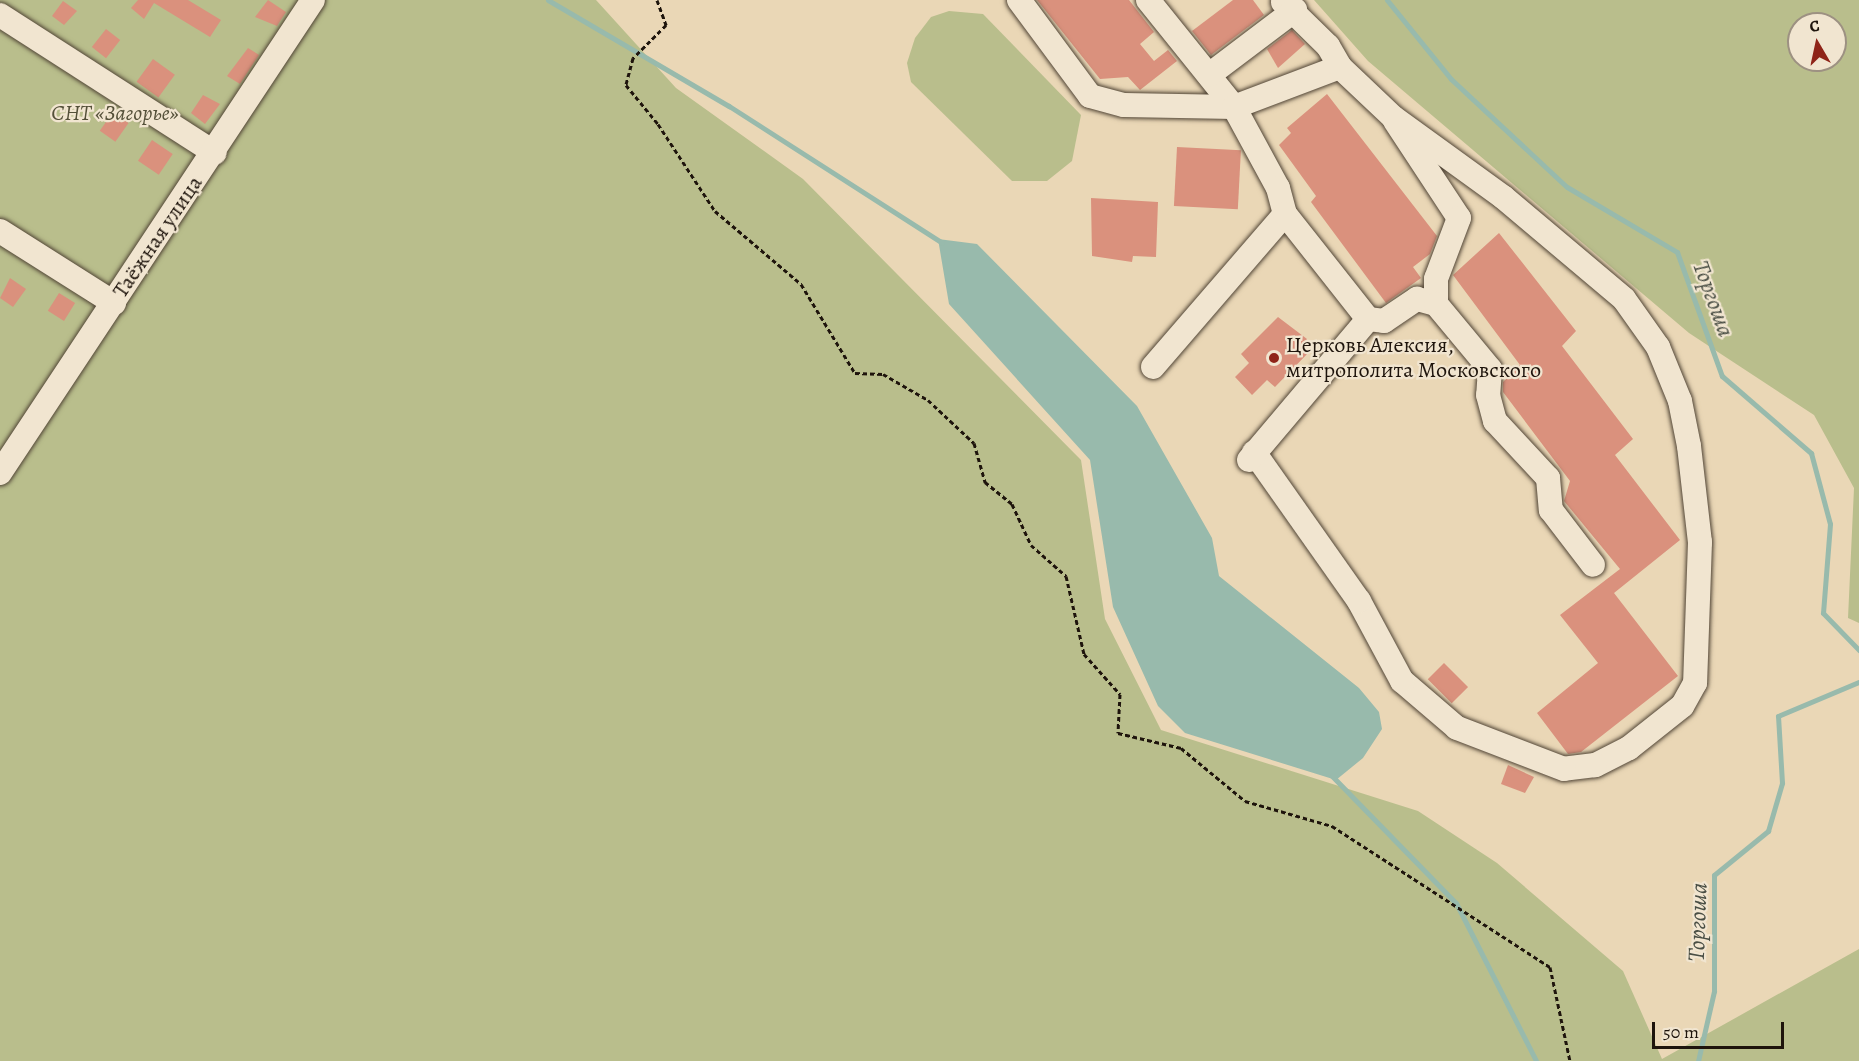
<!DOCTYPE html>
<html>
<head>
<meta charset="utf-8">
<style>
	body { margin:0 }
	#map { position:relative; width:1859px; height:1061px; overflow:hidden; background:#ead7b6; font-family:Alegreya,serif }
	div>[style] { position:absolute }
	.green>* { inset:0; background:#b9be8c }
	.water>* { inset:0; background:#98baac }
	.stream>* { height:5px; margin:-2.5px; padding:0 2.5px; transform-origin:2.5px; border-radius:2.5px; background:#98baac }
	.building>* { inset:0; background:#da917d; transform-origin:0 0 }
	.path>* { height:3px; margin-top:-1.5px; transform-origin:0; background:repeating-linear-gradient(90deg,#1e140c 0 4.5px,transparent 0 7.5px) }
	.roads { filter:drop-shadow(0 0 2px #514536) drop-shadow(0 0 2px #514536) }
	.minor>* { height:24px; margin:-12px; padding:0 12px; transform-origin:12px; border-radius:12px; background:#f1e5d0 }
	.dots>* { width:16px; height:16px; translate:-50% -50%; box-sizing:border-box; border:3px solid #f1e5d0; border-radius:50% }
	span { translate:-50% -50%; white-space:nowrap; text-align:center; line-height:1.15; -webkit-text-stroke:4.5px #f1e5d0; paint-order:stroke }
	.park-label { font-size:22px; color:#545039; font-style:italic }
	.street-label { font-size:22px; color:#1e140c }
	.poi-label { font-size:22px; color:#1e140c }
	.left { translate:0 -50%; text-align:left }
	.water-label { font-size:24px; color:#494e44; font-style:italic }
	.north { position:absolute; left:1787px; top:12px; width:60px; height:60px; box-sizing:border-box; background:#f1e5d0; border:2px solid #9d9182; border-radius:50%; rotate:351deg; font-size:16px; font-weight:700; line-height:24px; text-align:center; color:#1e140c }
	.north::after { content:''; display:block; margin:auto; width:21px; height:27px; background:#8f2418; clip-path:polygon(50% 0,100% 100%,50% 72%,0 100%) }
	.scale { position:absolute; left:1652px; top:1022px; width:132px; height:27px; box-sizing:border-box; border:3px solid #1e140c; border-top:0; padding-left:8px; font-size:18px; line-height:21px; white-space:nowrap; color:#1e140c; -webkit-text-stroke:4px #f1e5d0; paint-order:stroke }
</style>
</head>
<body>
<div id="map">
	<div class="green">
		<i style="clip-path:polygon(0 0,596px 0,676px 88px,803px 179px,1081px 460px,1105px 619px,1161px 730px,1418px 811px,1497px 863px,1623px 971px,1662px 1059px,1859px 949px,1859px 1061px,0 1061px)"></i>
		<i style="clip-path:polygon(evenodd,1314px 0,1859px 0,1859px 623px,1848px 618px,1854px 488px,1814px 415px,1689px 333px,1368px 61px,1314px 0,1799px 24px,1835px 24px,1835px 60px,1799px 60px,1799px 24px)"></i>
		<i style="clip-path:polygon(949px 11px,983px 14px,1081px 115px,1072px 161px,1047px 181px,1012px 181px,911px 82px,907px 63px,915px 38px,931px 17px)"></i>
	</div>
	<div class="water">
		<i style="clip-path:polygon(938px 239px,977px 244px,1137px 406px,1212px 538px,1219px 576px,1359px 688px,1379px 712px,1382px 729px,1363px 758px,1336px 780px,1185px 733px,1158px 706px,1113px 607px,1090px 460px,949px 304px)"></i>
	</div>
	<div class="stream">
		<i style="left:548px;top:0;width:210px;rotate:30.4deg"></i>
		<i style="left:729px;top:106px;width:253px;rotate:32.7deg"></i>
		<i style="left:1387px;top:0;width:102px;rotate:51deg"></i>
		<i style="left:1451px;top:79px;width:158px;rotate:43deg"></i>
		<i style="left:1567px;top:187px;width:128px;rotate:30.6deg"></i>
		<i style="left:1677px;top:252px;width:132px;rotate:70.1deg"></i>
		<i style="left:1722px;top:376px;width:118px;rotate:40.9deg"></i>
		<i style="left:1811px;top:453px;width:73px;rotate:75deg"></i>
		<i style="left:1830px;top:524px;width:89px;rotate:94.5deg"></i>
		<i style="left:1823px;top:613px;width:52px;rotate:45.8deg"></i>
		<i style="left:1332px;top:776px;width:177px;rotate:45.7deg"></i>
		<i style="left:1456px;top:903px;width:177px;rotate:63.1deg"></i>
		<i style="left:1698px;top:1061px;width:72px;rotate:-77.1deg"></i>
		<i style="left:1714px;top:991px;width:116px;rotate:-90deg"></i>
		<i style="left:1714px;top:875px;width:70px;rotate:-39.2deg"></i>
		<i style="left:1768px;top:831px;width:50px;rotate:-73.7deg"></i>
		<i style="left:1782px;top:783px;width:67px;rotate:-93.4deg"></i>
		<i style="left:1778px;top:716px;width:88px;rotate:-22.8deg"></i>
	</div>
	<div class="building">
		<i style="clip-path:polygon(138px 0,188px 0,221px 20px,210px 37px,154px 3px,144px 19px,131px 8px)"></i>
		<i style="clip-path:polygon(268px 0,286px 12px,277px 26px,255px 17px)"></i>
		<i style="clip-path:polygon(1037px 0,1129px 0,1154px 32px,1140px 44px,1154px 61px,1168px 50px,1177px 61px,1140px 90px,1128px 77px,1100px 79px)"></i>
		<i style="clip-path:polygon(1233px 0,1253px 0,1264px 15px,1211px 55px,1192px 31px)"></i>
		<i style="clip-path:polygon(63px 1px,77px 11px,64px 25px,52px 16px)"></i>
		<i style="left:106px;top:29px;width:18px;height:23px;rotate:38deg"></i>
		<i style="clip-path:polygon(1292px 30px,1305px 44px,1278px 68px,1267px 49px)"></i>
		<i style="clip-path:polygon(248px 48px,259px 55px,240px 84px,227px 76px)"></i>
		<i style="left:153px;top:59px;width:27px;height:28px;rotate:36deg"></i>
		<i style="clip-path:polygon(1327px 94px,1437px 236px,1430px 254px,1413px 267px,1421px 278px,1386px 303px,1311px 202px,1316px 196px,1279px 145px,1291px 133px,1287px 128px)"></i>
		<i style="clip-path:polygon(203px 95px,220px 104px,205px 124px,191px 113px)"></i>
		<i style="left:113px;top:112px;width:19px;height:23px;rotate:35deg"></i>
		<i style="left:152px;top:140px;width:25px;height:25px;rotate:34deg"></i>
		<i style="left:1177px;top:147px;width:64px;height:59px;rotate:3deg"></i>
		<i style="clip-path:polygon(1091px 198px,1158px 202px,1156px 257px,1133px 256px,1132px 262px,1092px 256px)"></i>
		<i style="clip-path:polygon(1499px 233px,1576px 331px,1562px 346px,1633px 439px,1615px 455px,1680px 540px,1614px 593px,1678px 676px,1581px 752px,1568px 754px,1537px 713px,1598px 663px,1560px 615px,1620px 569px,1564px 501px,1570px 481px,1503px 392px,1503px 382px,1520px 365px,1453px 275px)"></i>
		<i style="clip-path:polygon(10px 278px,26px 289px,13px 307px,0 298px)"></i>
		<i style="left:59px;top:293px;width:19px;height:21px;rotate:32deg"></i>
		<i style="clip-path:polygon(1278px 317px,1307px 339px,1304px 343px,1311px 350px,1275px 387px,1267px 380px,1252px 395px,1235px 377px,1249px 363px,1241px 354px)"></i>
		<i style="left:1444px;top:663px;width:34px;height:23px;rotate:45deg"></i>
		<i style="clip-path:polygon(1508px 765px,1534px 777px,1525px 793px,1501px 784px)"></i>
	</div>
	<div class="path">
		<i style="left:657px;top:0;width:27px;rotate:70deg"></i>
		<i style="left:666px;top:25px;width:47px;rotate:135deg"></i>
		<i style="left:633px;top:58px;width:28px;rotate:105deg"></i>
		<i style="left:626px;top:85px;width:50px;rotate:50.6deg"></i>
		<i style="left:658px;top:124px;width:104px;rotate:56.8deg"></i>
		<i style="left:715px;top:211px;width:113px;rotate:40.3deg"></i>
		<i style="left:801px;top:284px;width:104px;rotate:58.8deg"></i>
		<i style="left:855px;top:373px;width:28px;rotate:2deg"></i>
		<i style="left:883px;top:374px;width:52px;rotate:30deg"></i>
		<i style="left:928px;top:400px;width:63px;rotate:43.1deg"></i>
		<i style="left:974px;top:443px;width:41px;rotate:74.2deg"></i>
		<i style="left:985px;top:482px;width:35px;rotate:39deg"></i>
		<i style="left:1012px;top:504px;width:45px;rotate:65.1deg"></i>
		<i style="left:1031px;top:545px;width:47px;rotate:41.5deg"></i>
		<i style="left:1066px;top:576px;width:80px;rotate:77deg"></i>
		<i style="left:1084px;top:654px;width:54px;rotate:48deg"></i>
		<i style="left:1120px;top:694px;width:39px;rotate:93deg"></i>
		<i style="left:1118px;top:733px;width:65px;rotate:13.4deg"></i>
		<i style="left:1181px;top:748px;width:83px;rotate:39.6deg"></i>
		<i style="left:1245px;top:801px;width:91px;rotate:16deg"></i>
		<i style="left:1332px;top:826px;width:260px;rotate:32.9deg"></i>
		<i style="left:1550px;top:967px;width:96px;rotate:78deg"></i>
	</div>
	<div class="roads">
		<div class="minor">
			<i style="left:1019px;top:0;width:119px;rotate:53.5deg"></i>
			<i style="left:1090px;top:96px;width:35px;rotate:15deg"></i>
			<i style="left:1124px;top:105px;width:110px;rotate:1deg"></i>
			<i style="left:1234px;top:107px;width:113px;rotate:-20.7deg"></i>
			<i style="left:1340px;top:67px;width:74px;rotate:43.4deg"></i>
			<i style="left:1394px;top:118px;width:135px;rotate:35.9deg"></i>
			<i style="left:1503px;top:197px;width:158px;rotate:40.1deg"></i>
			<i style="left:1624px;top:299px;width:59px;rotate:54.7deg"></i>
			<i style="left:1658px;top:347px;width:58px;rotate:67.8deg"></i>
			<i style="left:1680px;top:401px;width:46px;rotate:78.7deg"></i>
			<i style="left:1689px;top:446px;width:97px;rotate:83.5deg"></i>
			<i style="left:1700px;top:542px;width:141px;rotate:92deg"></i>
			<i style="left:1695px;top:683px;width:26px;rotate:119deg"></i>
			<i style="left:1682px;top:706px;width:68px;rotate:141.6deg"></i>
			<i style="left:1629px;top:748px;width:38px;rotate:153deg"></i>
			<i style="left:1595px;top:765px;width:31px;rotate:173deg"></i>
			<i style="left:1564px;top:769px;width:115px;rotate:-159deg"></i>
			<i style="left:1457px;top:728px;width:72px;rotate:-139.5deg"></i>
			<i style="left:1402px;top:681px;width:91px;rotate:-118.3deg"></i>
			<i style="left:1359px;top:601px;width:182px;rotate:-125.2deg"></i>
			<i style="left:1148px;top:0;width:137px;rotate:51.2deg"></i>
			<i style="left:1234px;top:107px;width:92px;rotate:61.5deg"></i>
			<i style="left:1278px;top:188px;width:27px;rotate:75deg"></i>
			<i style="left:1285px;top:214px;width:202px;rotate:130.8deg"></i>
			<i style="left:1283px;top:2px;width:63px;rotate:44.4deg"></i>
			<i style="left:1328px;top:46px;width:24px;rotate:60deg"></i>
			<i style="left:0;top:15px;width:255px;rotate:32.7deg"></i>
			<i style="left:1209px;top:75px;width:108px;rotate:-37.1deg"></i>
			<i style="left:1395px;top:121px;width:116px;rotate:56.6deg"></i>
			<i style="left:1459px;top:218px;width:65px;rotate:110.7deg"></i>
			<i style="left:1436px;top:279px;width:25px;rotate:90deg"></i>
			<i style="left:0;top:231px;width:135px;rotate:32.3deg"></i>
			<i style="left:1368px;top:319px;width:16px;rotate:7deg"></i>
			<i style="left:1384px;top:321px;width:40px;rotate:-34deg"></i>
			<i style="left:1417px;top:299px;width:20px;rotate:15deg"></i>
			<i style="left:1436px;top:304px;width:85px;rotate:50.3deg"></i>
			<i style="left:1490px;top:369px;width:26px;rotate:94deg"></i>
			<i style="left:1488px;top:395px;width:27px;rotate:75deg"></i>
			<i style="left:1495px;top:421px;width:78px;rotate:47.1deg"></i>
			<i style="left:1548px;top:478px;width:32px;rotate:85deg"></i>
			<i style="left:1551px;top:510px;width:69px;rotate:52.6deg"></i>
			<i style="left:1249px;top:460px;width:185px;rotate:-49.8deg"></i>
			<i style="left:1368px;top:319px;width:134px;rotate:-128.3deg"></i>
			<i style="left:0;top:473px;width:567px;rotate:-56.51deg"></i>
		</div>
	</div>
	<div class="dots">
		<i style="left:1274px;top:358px;background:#8f2418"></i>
	</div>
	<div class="park-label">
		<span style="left:115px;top:114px">СНТ «Загорье»</span>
	</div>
	<div class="street-label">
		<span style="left:158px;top:237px;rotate:-56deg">Таёжная улица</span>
	</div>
	<div class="poi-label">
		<span class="left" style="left:1286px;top:358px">Церковь Алексия,<br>митрополита Московского</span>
	</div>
	<div class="water-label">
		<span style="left:1713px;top:299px;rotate:70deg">Торгоша</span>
		<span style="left:1698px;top:922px;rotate:-88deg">Торгоша</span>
	</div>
	<div class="north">С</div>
	<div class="scale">50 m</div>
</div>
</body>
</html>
